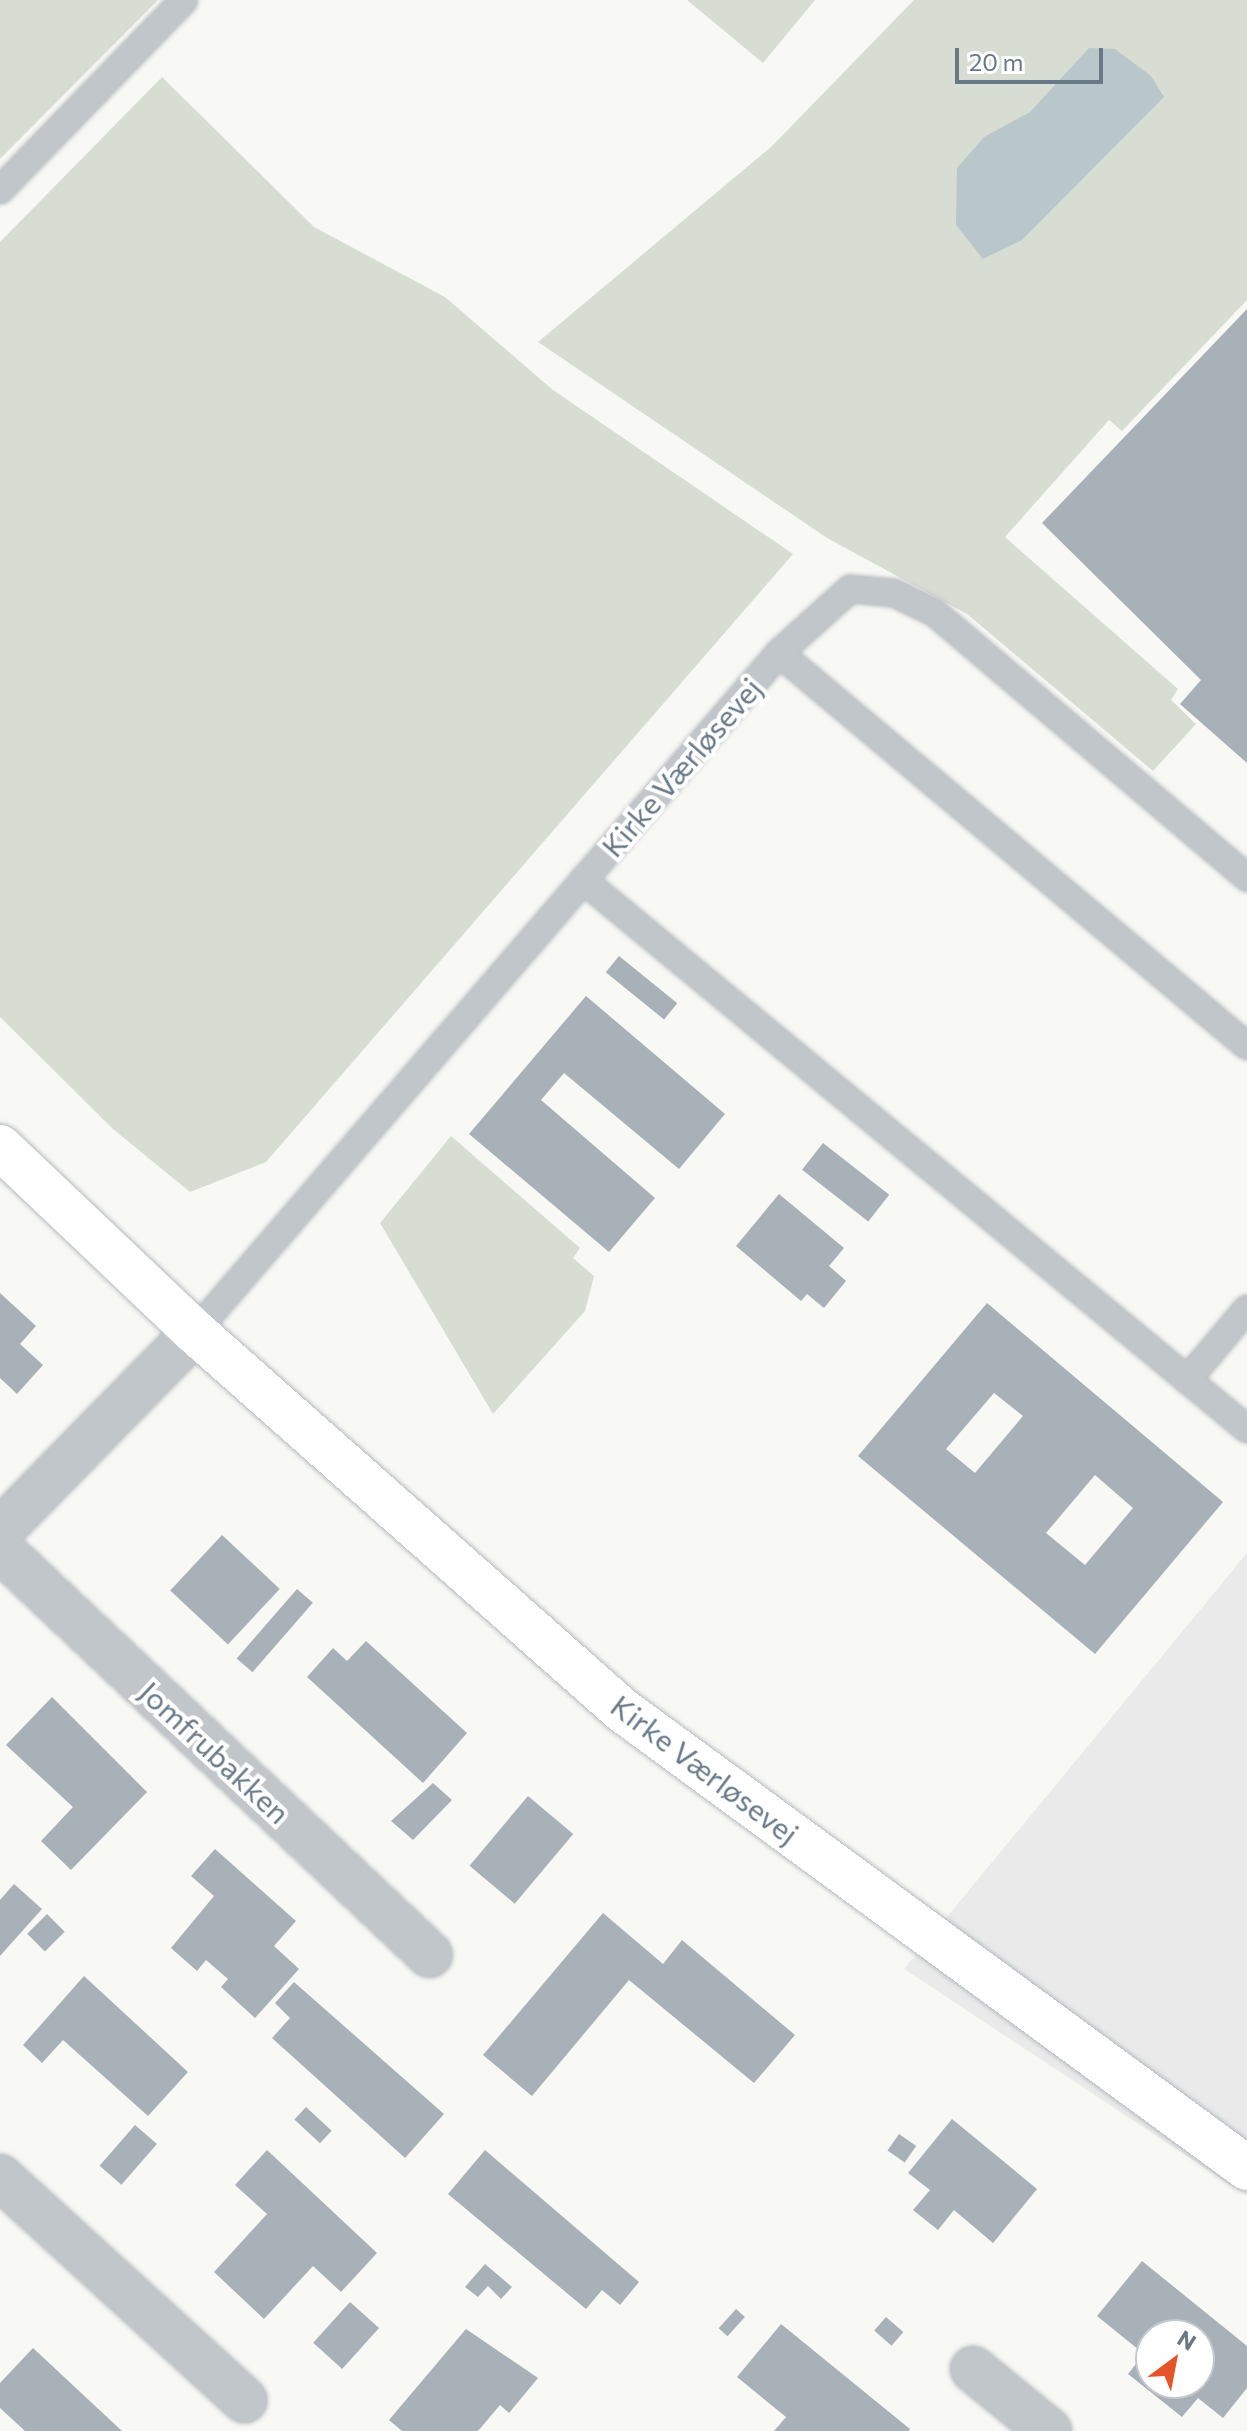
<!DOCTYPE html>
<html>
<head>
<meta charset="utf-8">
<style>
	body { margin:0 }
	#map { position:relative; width:1247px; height:2431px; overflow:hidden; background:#f8f8f5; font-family:Commissioner,sans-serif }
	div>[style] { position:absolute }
	.built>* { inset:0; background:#e9eae9 }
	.green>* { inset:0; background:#d8ddd4 }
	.water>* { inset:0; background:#b9c6ca }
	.building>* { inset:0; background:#a8b1b7; transform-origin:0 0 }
	.roads { filter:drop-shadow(0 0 2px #b4babe) drop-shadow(0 0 2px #b4babe) }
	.lane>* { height:26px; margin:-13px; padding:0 13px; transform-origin:13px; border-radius:13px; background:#c1c6ca }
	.street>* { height:44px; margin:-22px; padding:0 22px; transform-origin:22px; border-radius:22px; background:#c1c6ca }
	.secondary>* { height:44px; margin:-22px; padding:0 22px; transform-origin:22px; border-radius:22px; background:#fff }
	span { translate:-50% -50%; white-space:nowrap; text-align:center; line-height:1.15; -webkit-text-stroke:8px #fff; paint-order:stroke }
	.street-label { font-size:30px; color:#677987 }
	.north { position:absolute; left:1135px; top:2319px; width:80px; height:80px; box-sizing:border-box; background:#fff; border:2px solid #c2c9cf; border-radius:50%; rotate:32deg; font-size:22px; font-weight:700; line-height:32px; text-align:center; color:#677987 }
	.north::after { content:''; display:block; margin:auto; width:28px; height:36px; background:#e65328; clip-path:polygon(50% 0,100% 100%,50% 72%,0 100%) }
	.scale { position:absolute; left:955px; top:48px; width:148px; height:36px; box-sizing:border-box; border:4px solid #677987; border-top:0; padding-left:10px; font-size:24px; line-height:28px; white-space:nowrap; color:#677987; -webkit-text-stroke:6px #fff; paint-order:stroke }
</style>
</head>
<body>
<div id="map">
	<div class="built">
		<i style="clip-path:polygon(1247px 1553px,1247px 2196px,904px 1969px)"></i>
	</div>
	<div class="green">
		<i style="clip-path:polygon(0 0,158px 0,0 159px)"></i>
		<i style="clip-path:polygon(687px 0,815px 0,763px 63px)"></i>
		<i style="clip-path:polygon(914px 0,1247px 0,1247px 300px,1122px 431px,1109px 420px,1005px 537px,1178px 689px,1171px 700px,1196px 724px,1153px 771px,967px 614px,827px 538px,538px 342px,771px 147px)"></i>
		<i style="clip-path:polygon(162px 77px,314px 227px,445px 297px,553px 390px,793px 554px,266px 1162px,190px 1192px,113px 1129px,0 1017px,0 242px)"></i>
		<i style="clip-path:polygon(451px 1136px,580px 1248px,573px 1258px,594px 1276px,585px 1311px,493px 1414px,380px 1223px)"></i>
	</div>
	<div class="water">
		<i style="clip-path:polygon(1089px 48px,1115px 49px,1151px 76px,1164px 97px,1022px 240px,983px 259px,956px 225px,957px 168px,984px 137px,1030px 112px)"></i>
	</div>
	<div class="building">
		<i style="clip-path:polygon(1247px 309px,1247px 763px,1180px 704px,1201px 680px,1042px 523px)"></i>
		<i style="left:619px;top:956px;width:75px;height:21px;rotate:39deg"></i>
		<i style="clip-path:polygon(586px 996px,725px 1114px,679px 1169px,564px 1073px,541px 1100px,655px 1198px,609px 1252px,469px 1134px)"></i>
		<i style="left:823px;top:1143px;width:84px;height:34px;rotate:38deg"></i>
		<i style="clip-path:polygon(779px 1194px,844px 1248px,829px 1266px,846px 1281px,824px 1308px,807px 1294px,801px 1301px,736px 1246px)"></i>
		<i style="clip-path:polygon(0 1293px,36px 1326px,20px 1344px,43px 1365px,17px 1394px,0 1378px)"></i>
		<i style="clip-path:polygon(evenodd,987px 1303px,1223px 1502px,1095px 1654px,858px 1456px,987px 1303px,994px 1393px,1023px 1416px,975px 1473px,946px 1449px,994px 1393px,987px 1303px,1095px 1475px,1133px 1508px,1085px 1565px,1046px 1533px,1095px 1475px)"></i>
		<i style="left:222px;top:1535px;width:79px;height:76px;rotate:43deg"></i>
		<i style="left:297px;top:1589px;width:21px;height:92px;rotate:41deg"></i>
		<i style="clip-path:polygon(366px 1641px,467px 1733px,423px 1783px,307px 1677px,333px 1648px,347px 1661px)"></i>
		<i style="clip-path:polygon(52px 1697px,147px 1792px,71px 1870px,41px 1841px,73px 1807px,6px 1745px)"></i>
		<i style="clip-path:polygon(433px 1783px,452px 1800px,413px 1840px,391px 1821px)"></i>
		<i style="left:528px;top:1796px;width:59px;height:91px;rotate:40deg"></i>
		<i style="clip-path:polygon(215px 1849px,296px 1921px,274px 1946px,299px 1969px,255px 2018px,221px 1987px,228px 1979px,206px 1960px,197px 1971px,171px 1948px,214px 1896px,191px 1876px)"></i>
		<i style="clip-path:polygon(14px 1884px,42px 1909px,0 1956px,0 1900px)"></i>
		<i style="clip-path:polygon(603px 1913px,663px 1964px,682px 1940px,795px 2035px,754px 2083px,629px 1980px,532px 2096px,483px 2055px)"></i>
		<i style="left:47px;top:1914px;width:25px;height:28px;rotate:45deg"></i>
		<i style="clip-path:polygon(84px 1976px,188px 2072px,148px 2116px,63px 2040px,42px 2063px,23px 2045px)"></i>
		<i style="clip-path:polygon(294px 1982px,444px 2114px,405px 2158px,272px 2038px,290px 2018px,275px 2003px)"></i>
		<i style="left:306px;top:2107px;width:35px;height:17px;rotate:43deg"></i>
		<i style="clip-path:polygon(952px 2119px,1037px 2189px,993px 2243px,954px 2210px,938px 2230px,913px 2210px,930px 2190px,908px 2173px)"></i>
		<i style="left:135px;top:2125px;width:29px;height:54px;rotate:41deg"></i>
		<i style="left:899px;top:2134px;width:21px;height:20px;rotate:35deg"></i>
		<i style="clip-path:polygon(267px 2150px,377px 2253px,341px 2292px,313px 2266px,264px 2319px,214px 2272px,267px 2214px,235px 2185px)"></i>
		<i style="clip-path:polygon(485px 2150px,639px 2282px,620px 2305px,602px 2290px,586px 2309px,448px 2194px)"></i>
		<i style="clip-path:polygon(evenodd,1142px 2261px,1247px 2346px,1247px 2388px,1223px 2418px,1198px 2398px,1182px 2417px,1128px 2374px,1144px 2354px,1097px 2316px,1142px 2261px,1151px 2335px,1199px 2335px,1199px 2383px,1151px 2383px,1151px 2335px)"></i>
		<i style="clip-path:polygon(485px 2264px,512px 2287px,501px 2299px,488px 2286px,478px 2297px,465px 2287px)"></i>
		<i style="left:350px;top:2302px;width:39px;height:55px;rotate:42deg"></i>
		<i style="left:736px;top:2309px;width:12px;height:26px;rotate:42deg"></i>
		<i style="left:886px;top:2317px;width:23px;height:18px;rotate:41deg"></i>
		<i style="clip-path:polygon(781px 2324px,910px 2429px,909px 2431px,774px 2431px,786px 2417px,737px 2377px)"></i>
		<i style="clip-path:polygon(466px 2329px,538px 2378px,509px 2413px,500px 2405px,478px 2431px,402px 2431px,389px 2420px)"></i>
		<i style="clip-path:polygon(33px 2348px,122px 2431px,25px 2431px,0 2408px,0 2383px)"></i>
	</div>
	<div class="roads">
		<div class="lane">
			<i style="left:0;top:190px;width:264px;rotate:-45.9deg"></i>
			<i style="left:779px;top:653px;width:611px;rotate:40.02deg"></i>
			<i style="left:583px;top:880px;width:862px;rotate:39.58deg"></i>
			<i style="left:195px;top:1332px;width:896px;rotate:-49.3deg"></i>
			<i style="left:779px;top:653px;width:96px;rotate:-42deg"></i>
			<i style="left:850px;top:589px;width:44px;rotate:5.2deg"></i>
			<i style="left:894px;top:593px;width:46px;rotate:26deg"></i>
			<i style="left:935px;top:613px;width:409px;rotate:40.3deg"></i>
			<i style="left:1187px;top:1380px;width:93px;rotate:-49.8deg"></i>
		</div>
		<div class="street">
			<i style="left:0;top:1531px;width:279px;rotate:-45.6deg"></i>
			<i style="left:0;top:1549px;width:591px;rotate:43.36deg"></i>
			<i style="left:0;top:2177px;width:331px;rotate:42.4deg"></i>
			<i style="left:973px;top:2369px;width:98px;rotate:39.2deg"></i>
		</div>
		<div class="secondary">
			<i style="left:0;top:1147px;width:269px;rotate:43.5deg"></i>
			<i style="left:195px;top:1332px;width:570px;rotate:41.52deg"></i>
			<i style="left:622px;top:1710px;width:775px;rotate:36.23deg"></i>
		</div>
	</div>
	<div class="street-label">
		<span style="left:681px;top:767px;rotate:-49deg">Kirke Værløsevej</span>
		<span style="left:215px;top:1752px;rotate:43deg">Jomfrubakken</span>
		<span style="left:705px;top:1769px;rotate:37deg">Kirke Værløsevej</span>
	</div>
	<div class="north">N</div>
	<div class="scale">20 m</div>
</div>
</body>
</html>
